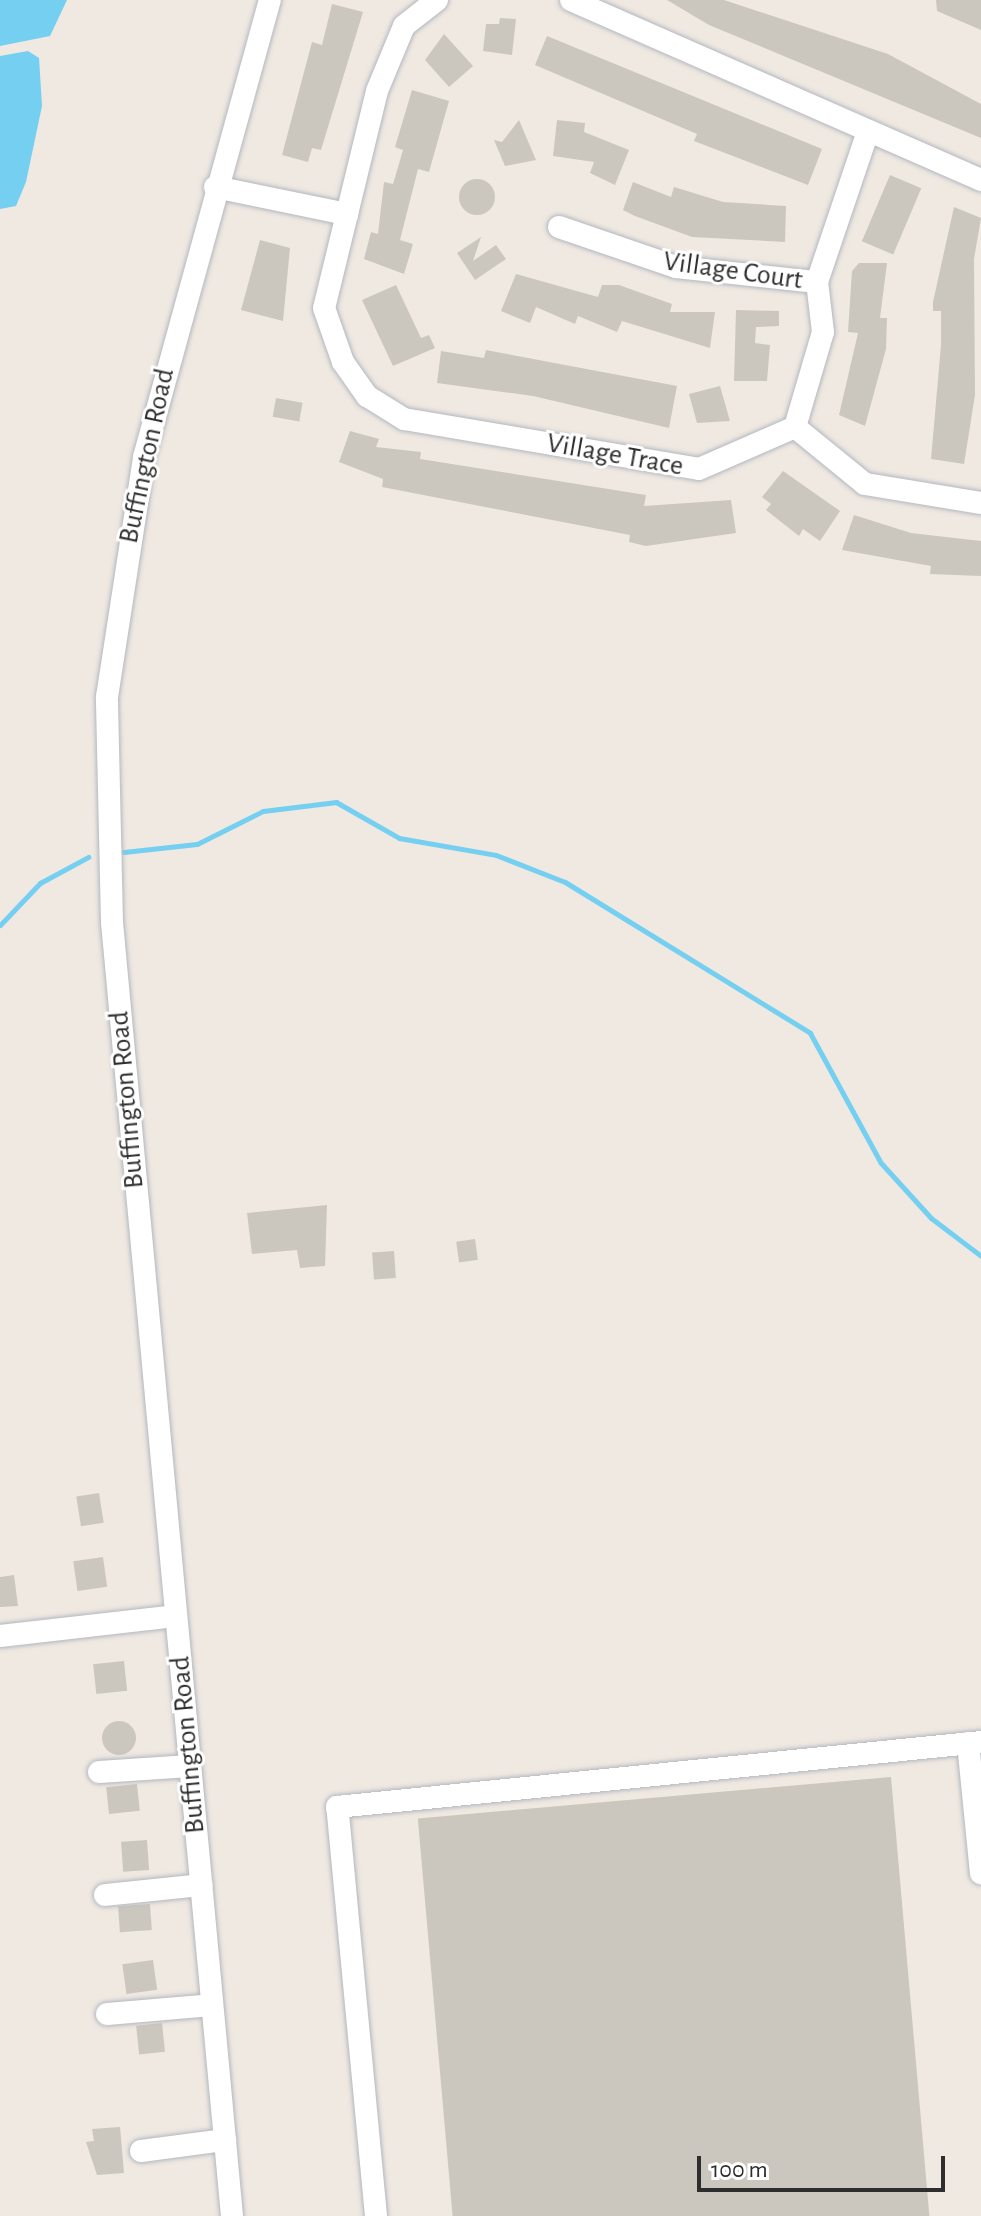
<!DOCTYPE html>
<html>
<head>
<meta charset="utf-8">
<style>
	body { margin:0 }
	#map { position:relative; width:981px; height:2216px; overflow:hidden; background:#efe9e1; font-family:"Alegreya Sans",sans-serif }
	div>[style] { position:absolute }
	.water>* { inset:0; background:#75cff0 }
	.stream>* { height:5px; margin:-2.5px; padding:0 2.5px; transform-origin:2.5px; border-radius:2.5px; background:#75cff0 }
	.building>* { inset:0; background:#cbc7bf; transform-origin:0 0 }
	.round { border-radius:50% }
	.roads { filter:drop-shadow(0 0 2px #b4b7c1) drop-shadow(0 0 2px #b4b7c1) }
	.minor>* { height:22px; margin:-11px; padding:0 11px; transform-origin:11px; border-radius:11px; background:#fff }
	span { translate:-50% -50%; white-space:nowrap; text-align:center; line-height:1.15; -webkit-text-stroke:6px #fff; paint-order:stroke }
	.street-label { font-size:28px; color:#2e2e2e }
	.scale { position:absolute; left:697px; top:2156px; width:248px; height:36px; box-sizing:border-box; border:4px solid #2e2e2e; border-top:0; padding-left:10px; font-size:24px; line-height:28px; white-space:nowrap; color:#2e2e2e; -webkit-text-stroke:6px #fff; paint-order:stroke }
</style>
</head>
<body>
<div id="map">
	<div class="water">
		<i style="clip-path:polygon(0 0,67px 0,50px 36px,0 46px)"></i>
		<i style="clip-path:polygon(28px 51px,39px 58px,42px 106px,26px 182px,16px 206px,0 209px,0 56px)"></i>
	</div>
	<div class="stream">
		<i style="left:124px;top:852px;width:73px;rotate:-6.3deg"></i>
		<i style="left:197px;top:844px;width:74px;rotate:-26.6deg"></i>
		<i style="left:263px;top:811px;width:74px;rotate:-7deg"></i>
		<i style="left:336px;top:802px;width:73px;rotate:29.7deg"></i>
		<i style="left:399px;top:838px;width:98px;rotate:9.9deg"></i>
		<i style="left:496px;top:855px;width:74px;rotate:21.4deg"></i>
		<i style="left:565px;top:882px;width:288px;rotate:31.6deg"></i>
		<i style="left:810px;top:1033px;width:148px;rotate:61.4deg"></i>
		<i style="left:881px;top:1163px;width:74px;rotate:47.7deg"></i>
		<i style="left:931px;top:1218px;width:63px;rotate:37.2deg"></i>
		<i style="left:0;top:925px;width:58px;rotate:-46.4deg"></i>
		<i style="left:40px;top:883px;width:55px;rotate:-28.4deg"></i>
	</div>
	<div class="building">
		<i style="clip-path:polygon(667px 0,724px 0,888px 54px,981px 104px,981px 138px,709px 25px)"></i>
		<i style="clip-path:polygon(936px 0,981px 0,981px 30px,937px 11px)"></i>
		<i style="clip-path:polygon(332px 4px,363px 12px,321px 150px,312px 148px,308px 162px,282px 155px,312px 42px,322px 45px)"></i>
		<i style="clip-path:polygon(500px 18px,516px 19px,512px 55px,483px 51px,486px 24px,499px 24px)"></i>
		<i style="clip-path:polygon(444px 34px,473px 66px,449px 87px,425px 60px)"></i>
		<i style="clip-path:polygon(547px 36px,822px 149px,808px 185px,694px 141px,697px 134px,535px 65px)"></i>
		<i style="clip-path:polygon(412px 90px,449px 101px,429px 172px,418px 169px,400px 240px,413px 244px,404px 274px,364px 259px,371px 232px,378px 234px,384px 182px,393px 184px,403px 150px,395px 147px)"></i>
		<i style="clip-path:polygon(519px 120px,536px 160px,505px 166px,494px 140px,502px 142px)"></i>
		<i style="clip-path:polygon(557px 120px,585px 123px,584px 132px,629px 150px,615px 185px,590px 173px,594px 162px,553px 156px)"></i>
		<i style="left:890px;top:175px;width:34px;height:72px;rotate:23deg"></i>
		<i class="round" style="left:459px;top:179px;width:36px;height:36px"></i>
		<i style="clip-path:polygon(633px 182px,671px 197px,674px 187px,723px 202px,786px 206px,785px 242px,692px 237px,635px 216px,623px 210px)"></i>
		<i style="clip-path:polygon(954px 207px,981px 218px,974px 259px,975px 395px,964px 464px,931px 459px,941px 345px,941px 311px,933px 311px,933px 302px)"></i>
		<i style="clip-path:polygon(481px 237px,473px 261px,496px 245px,506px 259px,475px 280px,457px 253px)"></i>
		<i style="clip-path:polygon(260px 240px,290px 248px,283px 321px,241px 310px)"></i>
		<i style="clip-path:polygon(859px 263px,887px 263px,880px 318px,887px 318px,886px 349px,865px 426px,839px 415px,858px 333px,848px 332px,852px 271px)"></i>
		<i style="clip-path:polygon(516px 274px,598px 297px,602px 285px,619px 285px,672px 304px,670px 312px,715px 312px,710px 348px,622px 321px,617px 332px,578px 316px,575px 324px,536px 307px,530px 323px,501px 311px)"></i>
		<i style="clip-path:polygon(396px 285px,421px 338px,429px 335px,435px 348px,393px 366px,362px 300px)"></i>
		<i style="clip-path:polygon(736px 310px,779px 311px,779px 326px,756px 327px,755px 343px,770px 345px,767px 381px,734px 381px)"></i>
		<i style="clip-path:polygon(486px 350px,677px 386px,669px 428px,533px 396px,437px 383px,441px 351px,484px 358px)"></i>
		<i style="clip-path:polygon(720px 386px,730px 421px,697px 423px,689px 394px)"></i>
		<i style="left:276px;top:398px;width:27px;height:19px;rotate:10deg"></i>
		<i style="clip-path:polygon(350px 431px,379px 439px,376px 447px,421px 452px,420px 459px,646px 495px,644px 506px,731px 500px,736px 533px,646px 546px,629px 542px,630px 535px,382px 487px,383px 479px,339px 462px)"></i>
		<i style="clip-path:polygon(783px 471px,840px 511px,820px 541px,803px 529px,799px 536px,766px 510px,771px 504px,762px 497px)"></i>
		<i style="clip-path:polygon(854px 515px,911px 533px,981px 541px,981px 576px,930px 574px,931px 566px,842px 550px)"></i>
		<i style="clip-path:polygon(327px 1205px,325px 1266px,300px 1268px,297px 1250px,252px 1254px,247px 1213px)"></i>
		<i style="left:475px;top:1239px;width:21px;height:19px;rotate:82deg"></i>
		<i style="left:394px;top:1251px;width:27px;height:22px;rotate:86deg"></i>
		<i style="left:99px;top:1493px;width:30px;height:23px;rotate:81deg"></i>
		<i style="left:103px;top:1557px;width:30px;height:30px;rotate:82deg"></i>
		<i style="clip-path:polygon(14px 1575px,18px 1606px,0 1607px,0 1577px)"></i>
		<i style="left:124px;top:1661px;width:30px;height:31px;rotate:84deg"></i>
		<i class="round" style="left:102px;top:1721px;width:34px;height:34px"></i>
		<i style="left:891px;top:1777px;width:441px;height:475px;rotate:85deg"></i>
		<i style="left:137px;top:1784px;width:27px;height:31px;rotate:84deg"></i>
		<i style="left:147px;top:1840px;width:30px;height:26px;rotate:86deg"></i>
		<i style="left:150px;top:1904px;width:26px;height:32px;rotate:86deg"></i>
		<i style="left:153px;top:1960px;width:30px;height:31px;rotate:82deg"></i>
		<i style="left:162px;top:2023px;width:29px;height:26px;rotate:84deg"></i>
		<i style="clip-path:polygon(120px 2127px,124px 2173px,97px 2175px,86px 2142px,94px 2141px,92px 2129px)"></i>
	</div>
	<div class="roads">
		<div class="minor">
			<i style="left:437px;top:0;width:42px;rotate:141.8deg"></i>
			<i style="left:404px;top:26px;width:70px;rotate:112.6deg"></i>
			<i style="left:377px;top:91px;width:223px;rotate:103.7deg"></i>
			<i style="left:324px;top:308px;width:57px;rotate:70.6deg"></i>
			<i style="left:343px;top:362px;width:42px;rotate:54.8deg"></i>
			<i style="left:367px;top:396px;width:44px;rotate:31.9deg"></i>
			<i style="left:404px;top:419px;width:299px;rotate:9.6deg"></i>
			<i style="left:699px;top:469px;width:105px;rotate:-23.6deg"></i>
			<i style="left:795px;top:427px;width:99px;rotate:-73.6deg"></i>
			<i style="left:823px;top:332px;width:50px;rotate:-96.8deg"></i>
			<i style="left:817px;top:282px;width:159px;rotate:-71.3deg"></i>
			<i style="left:571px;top:0;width:448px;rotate:23.7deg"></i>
			<i style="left:215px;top:187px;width:135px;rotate:11.6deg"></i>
			<i style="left:559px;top:227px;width:124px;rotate:18.9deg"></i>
			<i style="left:676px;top:267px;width:142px;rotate:6.1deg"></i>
			<i style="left:795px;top:427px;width:90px;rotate:39.2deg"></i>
			<i style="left:865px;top:484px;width:118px;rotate:9.3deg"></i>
			<i style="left:0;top:1636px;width:176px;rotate:-6.5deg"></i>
			<i style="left:968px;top:1743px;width:131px;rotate:84.3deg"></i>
			<i style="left:99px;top:1772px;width:91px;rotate:-3.8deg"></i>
			<i style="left:105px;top:1895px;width:97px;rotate:-5.9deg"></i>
			<i style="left:107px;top:2014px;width:105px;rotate:-4.9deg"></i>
			<i style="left:141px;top:2151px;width:85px;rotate:-7.5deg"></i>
			<i style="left:232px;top:2216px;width:1299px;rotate:-95.3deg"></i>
			<i style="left:112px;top:923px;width:226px;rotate:-91.3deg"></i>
			<i style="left:107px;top:697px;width:243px;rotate:-81.2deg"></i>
			<i style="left:144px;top:457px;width:474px;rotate:-74.6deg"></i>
			<i style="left:376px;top:2216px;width:411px;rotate:-95.4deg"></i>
			<i style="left:337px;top:1807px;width:647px;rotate:-5.76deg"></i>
		</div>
	</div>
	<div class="street-label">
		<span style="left:733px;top:271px;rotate:8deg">Village Court</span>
		<span style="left:615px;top:455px;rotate:10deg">Village Trace</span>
		<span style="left:147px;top:456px;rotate:-78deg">Buffington Road</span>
		<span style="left:127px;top:1100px;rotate:-95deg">Buffington Road</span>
		<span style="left:188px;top:1745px;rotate:-95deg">Buffington Road</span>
	</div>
	<div class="scale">100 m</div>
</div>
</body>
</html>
